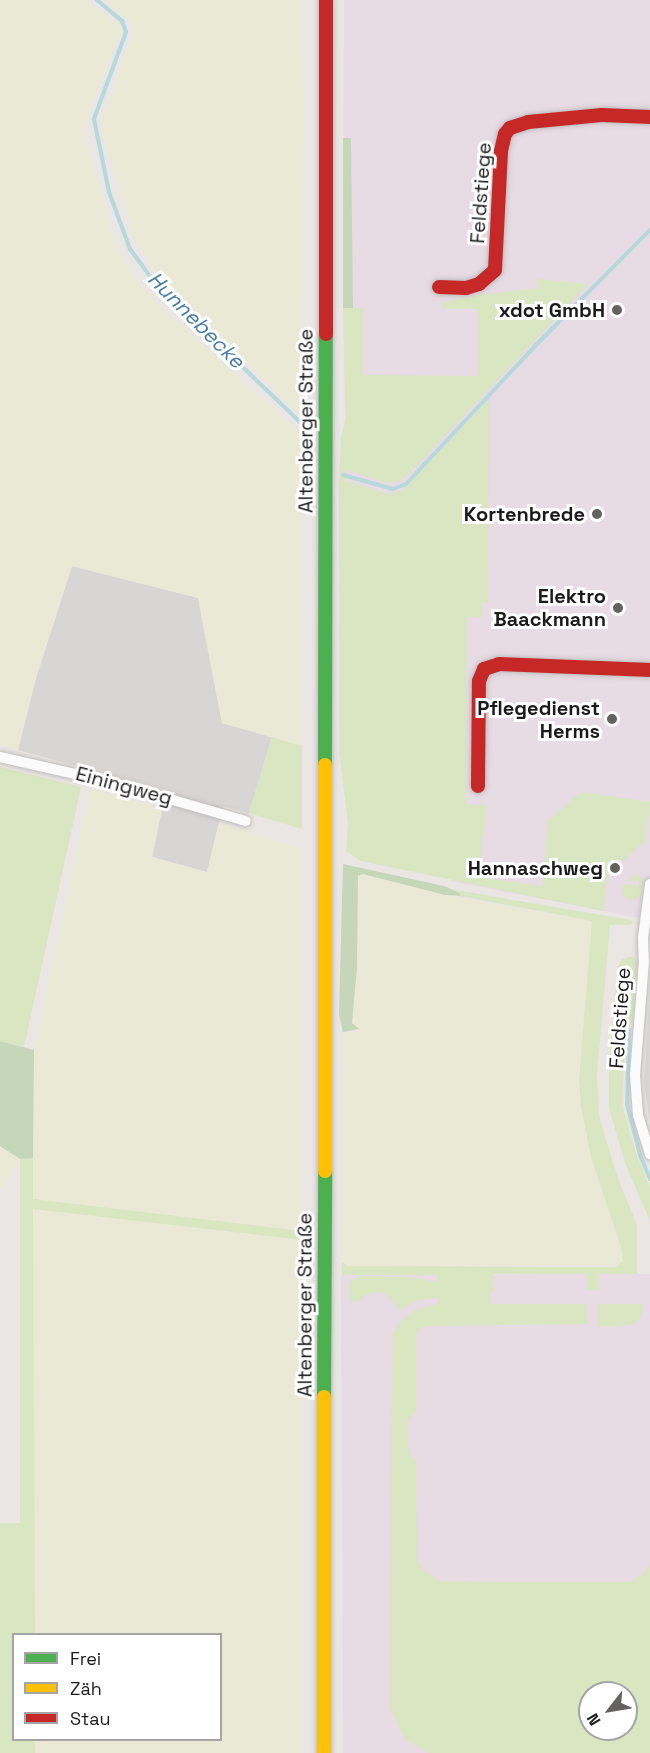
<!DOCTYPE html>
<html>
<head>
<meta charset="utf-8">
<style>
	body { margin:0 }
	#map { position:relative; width:650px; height:1753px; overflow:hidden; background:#e9e6e3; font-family:"Space Grotesk",sans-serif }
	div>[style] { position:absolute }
	.residential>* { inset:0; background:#d8d6d5 }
	.industrial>* { inset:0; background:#e7dbe4 }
	.farmland>* { inset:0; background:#eae9d6; transform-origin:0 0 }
	.grass>* { inset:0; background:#d9e6c1 }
	.forest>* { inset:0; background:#c6d7b9 }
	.stream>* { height:4px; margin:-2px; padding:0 2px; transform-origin:2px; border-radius:2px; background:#b7d8dd }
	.roads { filter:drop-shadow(0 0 2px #c0bfbe) drop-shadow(0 0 2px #c0bfbe) }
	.street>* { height:10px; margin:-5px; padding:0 5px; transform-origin:5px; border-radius:5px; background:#fcfbfb }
	.fast>* { height:14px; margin:-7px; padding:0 7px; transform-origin:7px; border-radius:7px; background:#4caf50 }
	.slow>* { height:14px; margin:-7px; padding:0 7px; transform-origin:7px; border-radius:7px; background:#ffc107 }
	.jam>* { height:14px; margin:-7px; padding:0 7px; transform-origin:7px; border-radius:7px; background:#c62828 }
	.dots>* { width:16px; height:16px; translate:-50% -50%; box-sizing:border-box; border:3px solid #fff; border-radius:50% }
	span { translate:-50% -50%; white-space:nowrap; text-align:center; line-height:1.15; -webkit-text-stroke:6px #fff; paint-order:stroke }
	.street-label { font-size:20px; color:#1b1b1b }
	.poi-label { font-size:20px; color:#1b1b1b; font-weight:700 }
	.right { translate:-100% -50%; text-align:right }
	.water-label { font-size:21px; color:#487ca0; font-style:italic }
	.legend { position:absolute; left:12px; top:1633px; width:210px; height:108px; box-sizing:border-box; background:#fff; border:2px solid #a4a4a4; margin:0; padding:8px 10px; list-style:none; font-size:18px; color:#1b1b1b }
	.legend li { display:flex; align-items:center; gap:12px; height:30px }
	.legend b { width:30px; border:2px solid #a4a4a4 }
	.north { position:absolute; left:578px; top:1681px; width:60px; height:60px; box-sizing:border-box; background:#fff; border:2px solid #a4a4a4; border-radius:50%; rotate:239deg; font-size:16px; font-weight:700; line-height:24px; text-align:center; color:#1b1b1b }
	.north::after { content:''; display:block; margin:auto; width:21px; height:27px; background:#636261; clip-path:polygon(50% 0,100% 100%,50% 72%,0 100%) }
</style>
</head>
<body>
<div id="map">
	<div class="residential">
		<i style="clip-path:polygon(72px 566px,198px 598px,222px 723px,272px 737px,249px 813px,223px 806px,207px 872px,152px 857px,166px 790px,18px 750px,36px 678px)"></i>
		<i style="clip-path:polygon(650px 984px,650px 1123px,644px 1084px)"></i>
	</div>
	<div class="industrial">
		<i style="clip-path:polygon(344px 0,650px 0,650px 920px,450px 881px,347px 508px,343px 308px)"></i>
		<i style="clip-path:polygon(evenodd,650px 1274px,650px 1753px,343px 1753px,341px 1275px,650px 1274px,590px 1693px,626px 1693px,626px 1729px,590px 1729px,590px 1693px)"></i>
	</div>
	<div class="farmland">
		<i style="clip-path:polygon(0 0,86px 0,117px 24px,121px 31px,83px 126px,115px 244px,134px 277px,157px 303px,302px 434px,302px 746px,222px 723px,198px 598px,72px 566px,36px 678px,18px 750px,0 745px)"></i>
		<i style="clip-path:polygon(105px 0,301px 0,304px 96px,302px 416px,171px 289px,151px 265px,133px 234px,103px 133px,102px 122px,132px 38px,132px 24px)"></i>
		<i style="clip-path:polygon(90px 789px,162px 808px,152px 857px,207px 872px,219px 822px,301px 848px,302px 1231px,33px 1199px,34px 1050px)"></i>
		<i style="clip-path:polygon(363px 874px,445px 895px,592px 921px,579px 1080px,581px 1107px,591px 1157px,621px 1247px,623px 1257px,621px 1265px,347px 1266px,342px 1262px,343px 1032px,355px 1032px,352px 1023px,357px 968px,356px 882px,358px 876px)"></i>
		<i style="left:0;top:1146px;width:24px;height:377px;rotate:33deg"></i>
		<i style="clip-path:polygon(33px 1208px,303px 1240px,302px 1753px,35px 1753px,35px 1740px,220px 1740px,220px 1634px,35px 1634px)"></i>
	</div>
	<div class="grass">
		<i style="clip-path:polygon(537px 279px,588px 284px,406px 477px,398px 482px,388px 483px,347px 470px,346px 481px,389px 494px,402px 491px,489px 399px,488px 603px,482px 603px,482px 617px,467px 617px,466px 804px,487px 805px,478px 877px,543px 886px,548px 820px,582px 792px,650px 802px,645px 842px,608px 872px,604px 911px,361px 861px,346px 851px,348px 824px,339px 750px,339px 485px,341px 437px,346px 417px,343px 308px,363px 308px,363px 375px,478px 376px,478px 309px,444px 309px,441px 303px,476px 295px,538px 288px)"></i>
		<i style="clip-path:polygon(272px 737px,302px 746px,302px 829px,249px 813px)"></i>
		<i style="clip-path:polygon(0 767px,81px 787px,24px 1047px,0 1041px)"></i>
		<i style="clip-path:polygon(637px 874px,644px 880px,642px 894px,635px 900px,629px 900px,622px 894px,622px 888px,624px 884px,638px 886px,639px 881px,627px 881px)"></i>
		<i style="clip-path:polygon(evenodd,456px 890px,631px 920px,633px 923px,629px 925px,610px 925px,597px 1074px,599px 1116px,618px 1179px,637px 1225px,637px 1274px,599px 1274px,599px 1290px,587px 1290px,586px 1274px,493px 1274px,494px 1292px,490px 1292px,490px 1304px,586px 1304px,588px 1324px,431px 1326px,421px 1328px,416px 1334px,416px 1412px,407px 1421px,409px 1454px,416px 1460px,417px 1559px,423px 1570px,440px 1581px,503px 1582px,631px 1582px,644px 1572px,650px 1563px,650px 1753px,429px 1753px,405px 1739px,390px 1708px,392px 1334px,402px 1320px,418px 1309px,438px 1304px,438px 1298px,419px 1300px,400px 1310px,387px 1295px,380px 1292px,368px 1294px,354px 1303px,351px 1301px,349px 1287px,350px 1282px,359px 1276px,410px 1277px,437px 1282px,437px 1275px,342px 1275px,342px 1262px,348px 1266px,566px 1267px,616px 1267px,623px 1261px,621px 1247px,591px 1157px,581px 1107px,579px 1080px,592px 921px,460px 896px,456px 890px,590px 1693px,626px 1693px,626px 1729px,590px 1729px,590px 1693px)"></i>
		<i style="clip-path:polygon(628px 957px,634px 957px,638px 962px,632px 1022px,625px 1036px,622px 1105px,637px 1156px,650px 1187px,650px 1221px,625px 1163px,609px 1108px,609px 1058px,618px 967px,621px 960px)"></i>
		<i style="clip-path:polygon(33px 1158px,33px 1199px,302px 1231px,303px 1240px,33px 1209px,35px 1634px,14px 1634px,14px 1740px,35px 1740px,35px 1753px,0 1753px,0 1523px,20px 1523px,20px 1159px)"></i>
		<i style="clip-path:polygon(598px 1304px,643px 1304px,642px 1313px,639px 1320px,631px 1325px,598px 1327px)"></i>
	</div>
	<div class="forest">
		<i style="clip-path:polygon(343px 138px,351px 138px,353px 308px,343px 308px)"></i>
		<i style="clip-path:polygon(343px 864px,444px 886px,460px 893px,460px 896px,445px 895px,363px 874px,358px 876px,357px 968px,352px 1023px,359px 1029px,343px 1032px,339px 1015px)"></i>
		<i style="clip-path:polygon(0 1041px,34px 1050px,33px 1158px,20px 1159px,0 1146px)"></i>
	</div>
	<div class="stream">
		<i style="left:97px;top:0;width:33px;rotate:40deg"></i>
		<i style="left:122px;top:21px;width:12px;rotate:70deg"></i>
		<i style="left:126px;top:32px;width:93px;rotate:110.2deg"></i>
		<i style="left:94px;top:119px;width:75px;rotate:78.4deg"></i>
		<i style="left:109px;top:192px;width:61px;rotate:69.8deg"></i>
		<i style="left:130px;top:249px;width:42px;rotate:53.7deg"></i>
		<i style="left:155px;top:283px;width:209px;rotate:43.8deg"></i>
		<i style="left:343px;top:475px;width:52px;rotate:15.6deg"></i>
		<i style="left:393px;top:489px;width:14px;rotate:-21deg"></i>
		<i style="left:406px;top:484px;width:196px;rotate:-46.9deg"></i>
		<i style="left:540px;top:341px;width:156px;rotate:-45.3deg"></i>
		<i style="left:629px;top:1030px;width:74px;rotate:91.5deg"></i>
		<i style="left:627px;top:1104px;width:53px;rotate:75.7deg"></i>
		<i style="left:640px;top:1155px;width:26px;rotate:67deg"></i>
	</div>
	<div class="roads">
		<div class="street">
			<i style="left:0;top:757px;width:117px;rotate:12.8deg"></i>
			<i style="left:114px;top:783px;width:137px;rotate:16.1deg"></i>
			<i style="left:650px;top:884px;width:54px;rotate:97.4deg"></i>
			<i style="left:643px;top:938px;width:23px;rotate:88deg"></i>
			<i style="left:644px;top:961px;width:114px;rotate:94.5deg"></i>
			<i style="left:635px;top:1075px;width:40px;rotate:85.7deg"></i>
			<i style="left:638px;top:1115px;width:41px;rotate:72.9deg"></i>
		</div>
		<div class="fast">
			<i style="left:325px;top:765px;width:431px;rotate:-89.9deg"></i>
			<i style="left:324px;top:1397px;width:226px;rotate:-89.7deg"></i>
		</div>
		<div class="slow">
			<i style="left:325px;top:1171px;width:406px;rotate:-90deg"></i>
			<i style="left:324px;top:1753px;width:356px;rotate:-90deg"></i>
		</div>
		<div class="jam">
			<i style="left:439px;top:287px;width:27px;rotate:2deg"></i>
			<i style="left:466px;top:288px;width:14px;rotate:-17deg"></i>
			<i style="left:479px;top:284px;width:21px;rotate:-41deg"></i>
			<i style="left:495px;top:270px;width:119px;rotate:-87.1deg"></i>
			<i style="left:501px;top:151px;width:17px;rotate:-77deg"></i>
			<i style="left:505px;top:134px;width:8px;rotate:-50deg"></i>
			<i style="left:510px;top:128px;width:19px;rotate:-18deg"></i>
			<i style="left:528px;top:122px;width:74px;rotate:-5.4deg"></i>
			<i style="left:602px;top:115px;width:48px;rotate:2.4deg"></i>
			<i style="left:326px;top:334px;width:334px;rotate:-90deg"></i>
			<i style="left:478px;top:786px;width:105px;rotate:-89.5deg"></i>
			<i style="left:479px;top:681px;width:13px;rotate:-67deg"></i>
			<i style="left:484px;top:669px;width:16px;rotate:-18deg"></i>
			<i style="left:499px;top:664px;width:151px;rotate:2.3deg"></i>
		</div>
	</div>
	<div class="dots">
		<i style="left:617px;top:310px;background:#636261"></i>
		<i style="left:597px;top:514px;background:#636261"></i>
		<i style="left:618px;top:608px;background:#636261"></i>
		<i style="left:612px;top:719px;background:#636261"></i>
		<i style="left:615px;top:868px;background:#636261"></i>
	</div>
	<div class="street-label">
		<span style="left:481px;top:193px;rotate:-86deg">Feldstiege</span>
		<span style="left:306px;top:421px;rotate:-90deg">Altenberger Straße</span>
		<span style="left:124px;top:786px;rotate:15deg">Einingweg</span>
		<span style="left:620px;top:1018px;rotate:-86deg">Feldstiege</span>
		<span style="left:305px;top:1305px;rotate:-90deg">Altenberger Straße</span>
	</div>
	<div class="poi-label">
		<span class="right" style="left:605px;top:310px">xdot GmbH</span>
		<span class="right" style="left:585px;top:514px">Kortenbrede</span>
		<span class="right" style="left:606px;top:608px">Elektro<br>Baackmann</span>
		<span class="right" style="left:600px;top:720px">Pflegedienst<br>Herms</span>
		<span class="right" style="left:603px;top:868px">Hannaschweg</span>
	</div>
	<div class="water-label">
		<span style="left:196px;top:320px;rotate:45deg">Hunnebecke</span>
	</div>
	<ul class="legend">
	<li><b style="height:8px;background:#4caf50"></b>Frei</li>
	<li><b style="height:8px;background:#ffc107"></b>Zäh</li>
	<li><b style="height:8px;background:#c62828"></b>Stau</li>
	</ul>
	<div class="north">N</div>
</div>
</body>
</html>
